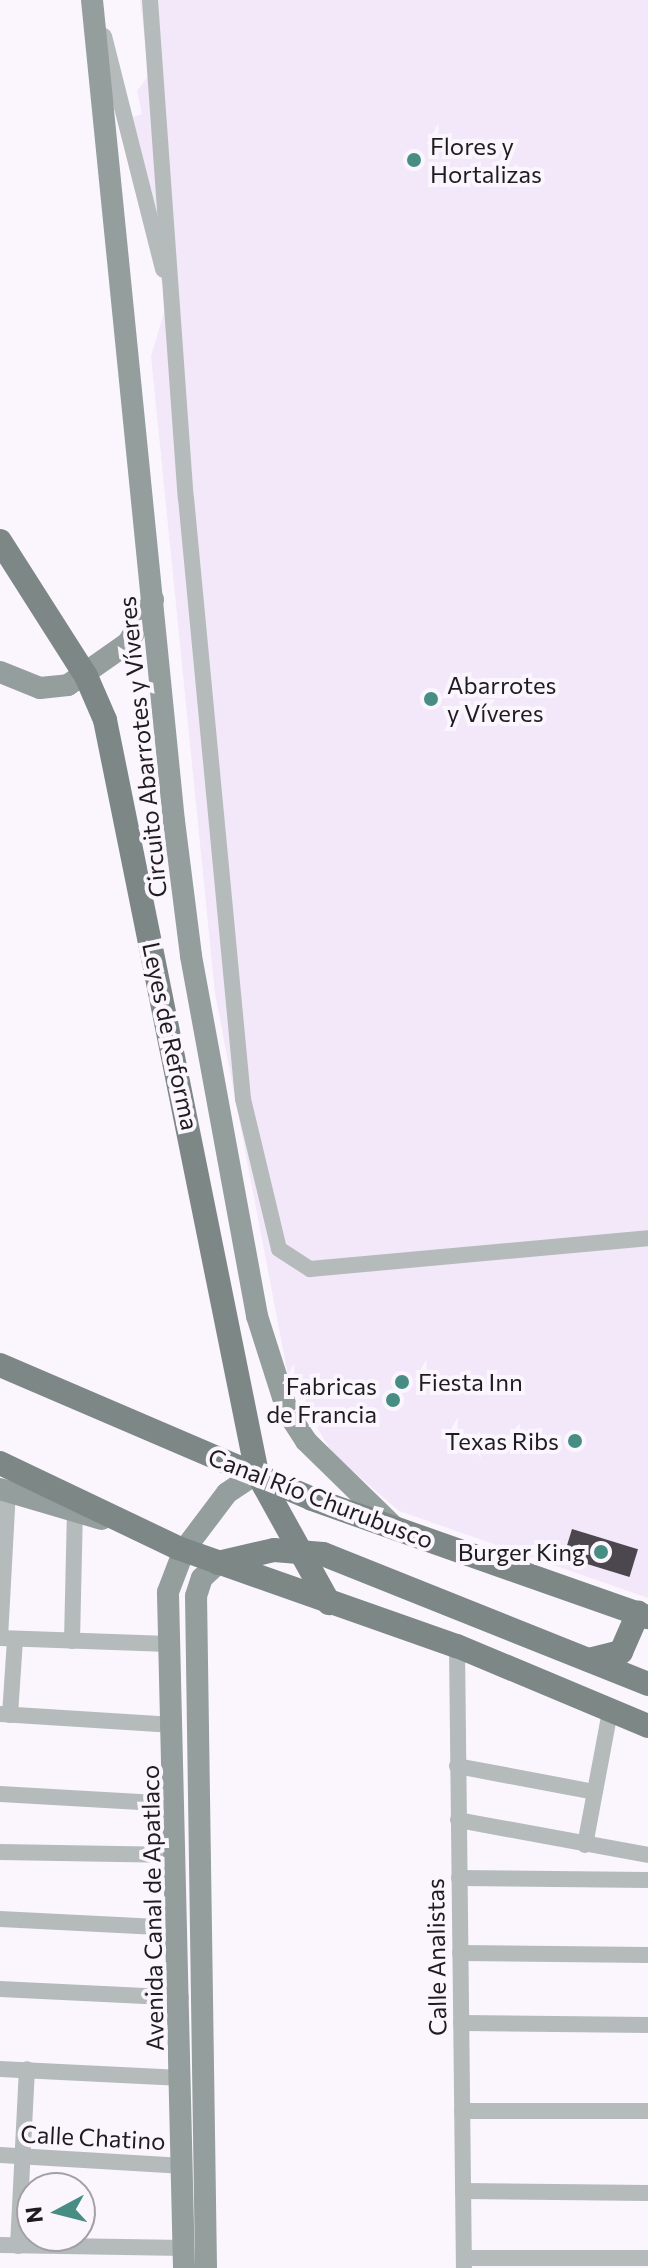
<!DOCTYPE html>
<html>
<head>
<meta charset="utf-8">
<style>
	body { margin:0 }
	#map { position:relative; width:648px; height:2268px; overflow:hidden; background:#fbf6fe; font-family:Commissioner,sans-serif }
	div>[style] { position:absolute }
	.built>* { inset:0; background:#f2e8f9 }
	.building>* { inset:0; background:#4c474f; transform-origin:0 0 }
	.street>* { height:16px; margin:-8px; padding:0 8px; transform-origin:8px; border-radius:8px; background:#b5bbba }
	.secondary>* { height:22px; margin:-11px; padding:0 11px; transform-origin:11px; border-radius:11px; background:#949e9c }
	.primary>* { height:24px; margin:-12px; padding:0 12px; transform-origin:12px; border-radius:12px; background:#7d8886 }
	.dots>* { width:22px; height:22px; translate:-50% -50%; box-sizing:border-box; border:4px solid #fbf6fe; border-radius:50% }
	span { translate:-50% -50%; white-space:nowrap; text-align:center; line-height:1.15; -webkit-text-stroke:8px #fbf6fe; paint-order:stroke }
	.poi-label { font-size:24px; color:#1e1c20 }
	.left { translate:0 -50%; text-align:left }
	.right { translate:-100% -50%; text-align:right }
	.street-label { font-size:24px; color:#1e1c20 }
	.north { position:absolute; left:16px; top:2172px; width:80px; height:80px; box-sizing:border-box; background:#fbf6fe; border:2px solid #a39fa5; border-radius:50%; rotate:263deg; font-size:22px; font-weight:700; line-height:32px; text-align:center; color:#1e1c20 }
	.north::after { content:''; display:block; margin:auto; width:28px; height:36px; background:#488d84; clip-path:polygon(50% 0,100% 100%,50% 72%,0 100%) }
</style>
</head>
<body>
<div id="map">
	<div class="built">
		<i style="clip-path:polygon(140px 0,648px 0,648px 1598px,399px 1511px,333px 1454px,289px 1381px,215px 993px,151px 356px,167px 303px,121px 121px,142px 114px,137px 91px,149px 75px)"></i>
	</div>
	<div class="building">
		<i style="left:572px;top:1529px;width:69px;height:29px;rotate:17deg"></i>
	</div>
	<div class="street">
		<i style="left:150px;top:0;width:499px;rotate:85.9deg"></i>
		<i style="left:186px;top:498px;width:604px;rotate:84.58deg"></i>
		<i style="left:243px;top:1099px;width:154px;rotate:76.5deg"></i>
		<i style="left:279px;top:1249px;width:37px;rotate:33deg"></i>
		<i style="left:310px;top:1269px;width:339px;rotate:-5.2deg"></i>
		<i style="left:104px;top:36px;width:241px;rotate:75.8deg"></i>
		<i style="left:0;top:1638px;width:169px;rotate:2deg"></i>
		<i style="left:0;top:1638px;width:147px;rotate:-86.9deg"></i>
		<i style="left:72px;top:1641px;width:129px;rotate:-88.7deg"></i>
		<i style="left:457px;top:1646px;width:622px;rotate:89.36deg"></i>
		<i style="left:0;top:1714px;width:174px;rotate:3.6deg"></i>
		<i style="left:10px;top:1715px;width:76px;rotate:-86.2deg"></i>
		<i style="left:457px;top:1766px;width:140px;rotate:10.7deg"></i>
		<i style="left:0;top:1794px;width:175px;rotate:3.3deg"></i>
		<i style="left:458px;top:1820px;width:193px;rotate:10.4deg"></i>
		<i style="left:585px;top:1845px;width:136px;rotate:-79.4deg"></i>
		<i style="left:0;top:1852px;width:177px;rotate:1deg"></i>
		<i style="left:459px;top:1878px;width:189px;rotate:0.6deg"></i>
		<i style="left:0;top:1919px;width:178px;rotate:2.9deg"></i>
		<i style="left:460px;top:1953px;width:188px;rotate:0.6deg"></i>
		<i style="left:0;top:1989px;width:181px;rotate:2.8deg"></i>
		<i style="left:461px;top:2023px;width:187px;rotate:0.6deg"></i>
		<i style="left:0;top:2069px;width:182px;rotate:2.8deg"></i>
		<i style="left:462px;top:2111px;width:186px"></i>
		<i style="left:0;top:2155px;width:184px;rotate:3.4deg"></i>
		<i style="left:463px;top:2191px;width:185px;rotate:0.6deg"></i>
		<i style="left:0;top:2245px;width:184px;rotate:0.9deg"></i>
		<i style="left:18px;top:2246px;width:177px;rotate:-87.1deg"></i>
		<i style="left:464px;top:2258px;width:184px"></i>
	</div>
	<div class="secondary">
		<i style="left:92px;top:0;width:825px;rotate:84.3deg"></i>
		<i style="left:174px;top:821px;width:136px;rotate:82.8deg"></i>
		<i style="left:191px;top:956px;width:366px;rotate:79.6deg"></i>
		<i style="left:257px;top:1316px;width:102px;rotate:72.3deg"></i>
		<i style="left:288px;top:1413px;width:33px;rotate:57deg"></i>
		<i style="left:306px;top:1441px;width:124px;rotate:44.3deg"></i>
		<i style="left:0;top:672px;width:43px;rotate:21.8deg"></i>
		<i style="left:40px;top:688px;width:28px;rotate:-6deg"></i>
		<i style="left:68px;top:685px;width:73px;rotate:-35deg"></i>
		<i style="left:128px;top:643px;width:50px;rotate:-59.8deg"></i>
		<i style="left:0;top:1489px;width:106px;rotate:16.4deg"></i>
		<i style="left:184px;top:2268px;width:676px;rotate:-91.36deg"></i>
		<i style="left:168px;top:1592px;width:45px;rotate:-69.1deg"></i>
		<i style="left:184px;top:1550px;width:71px;rotate:-53deg"></i>
		<i style="left:227px;top:1493px;width:36px;rotate:-34deg"></i>
		<i style="left:206px;top:2268px;width:672px;rotate:-90.85deg"></i>
		<i style="left:196px;top:1596px;width:19px;rotate:-72deg"></i>
		<i style="left:202px;top:1578px;width:22px;rotate:-43deg"></i>
	</div>
	<div class="primary">
		<i style="left:0;top:541px;width:160px;rotate:57.5deg"></i>
		<i style="left:86px;top:676px;width:48px;rotate:66.6deg"></i>
		<i style="left:105px;top:720px;width:768px;rotate:78.59deg"></i>
		<i style="left:257px;top:1473px;width:149px;rotate:61deg"></i>
		<i style="left:0;top:1365px;width:340px;rotate:23.2deg"></i>
		<i style="left:312px;top:1499px;width:356px;rotate:19.4deg"></i>
		<i style="left:0;top:1463px;width:197px;rotate:25.5deg"></i>
		<i style="left:178px;top:1548px;width:296px;rotate:19.4deg"></i>
		<i style="left:457px;top:1646px;width:207px;rotate:22.7deg"></i>
		<i style="left:218px;top:1563px;width:57px;rotate:-13.1deg"></i>
		<i style="left:274px;top:1550px;width:49px;rotate:4.7deg"></i>
		<i style="left:323px;top:1554px;width:350px;rotate:21.8deg"></i>
		<i style="left:589px;top:1660px;width:33px;rotate:-14deg"></i>
		<i style="left:621px;top:1652px;width:43px;rotate:-66.4deg"></i>
	</div>
	<div class="dots">
		<i style="left:414px;top:160px;background:#488d84"></i>
		<i style="left:431px;top:699px;background:#488d84"></i>
		<i style="left:402px;top:1382px;background:#488d84"></i>
		<i style="left:393px;top:1400px;background:#488d84"></i>
		<i style="left:575px;top:1441px;background:#488d84"></i>
		<i style="left:601px;top:1552px;background:#488d84"></i>
	</div>
	<div class="poi-label">
		<span class="left" style="left:430px;top:160px">Flores y<br>Hortalizas</span>
		<span class="left" style="left:447px;top:699px">Abarrotes<br>y Víveres</span>
		<span class="left" style="left:418px;top:1382px">Fiesta Inn</span>
		<span class="right" style="left:377px;top:1400px">Fabricas<br>de Francia</span>
		<span class="right" style="left:559px;top:1441px">Texas Ribs</span>
		<span class="right" style="left:585px;top:1552px">Burger King</span>
	</div>
	<div class="street-label">
		<span style="left:142px;top:747px;rotate:-96deg">Circuito Abarrotes y Víveres</span>
		<span style="left:171px;top:1036px;rotate:78deg">Leyes de Reforma</span>
		<span style="left:321px;top:1498px;rotate:21deg">Canal Río Churubusco</span>
		<span style="left:152px;top:1908px;rotate:-91deg">Avenida Canal de Apatlaco</span>
		<span style="left:436px;top:1957px;rotate:-91deg">Calle Analistas</span>
		<span style="left:93px;top:2137px;rotate:3deg">Calle Chatino</span>
	</div>
	<div class="north">N</div>
</div>
</body>
</html>
